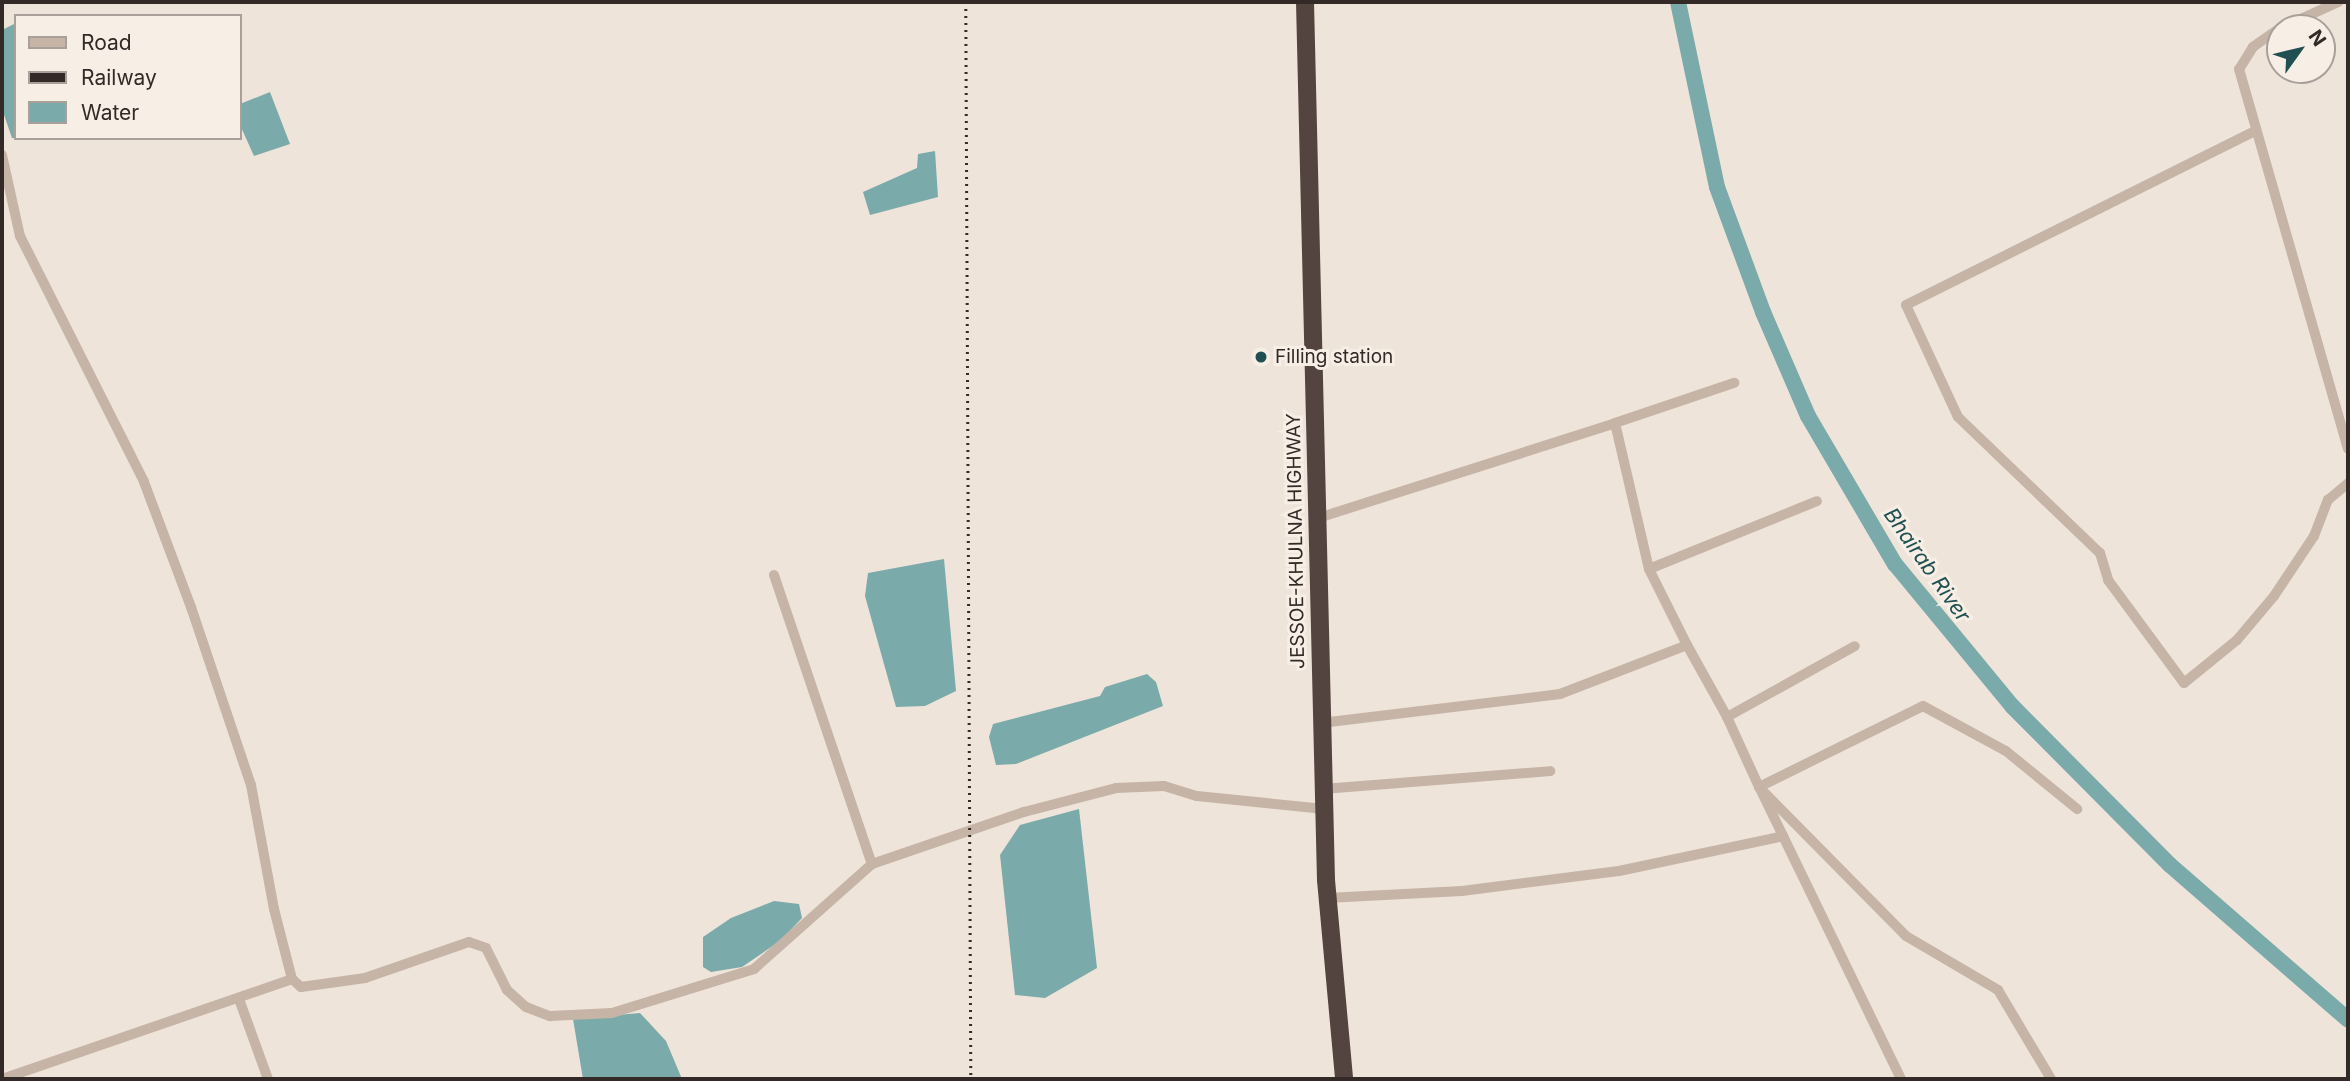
<!DOCTYPE html>
<html>
<head>
<meta charset="utf-8">
<style>
	body { margin:0 }
	#map { position:relative; width:2350px; height:1081px; overflow:hidden; background:#efe4da; font-family:Inter,sans-serif }
	div>[style] { position:absolute }
	.water>* { inset:0; background:#7baaaa }
	.river>* { height:16px; margin:-8px; padding:0 8px; transform-origin:8px; border-radius:8px; background:#7baaaa }
	.street>* { height:10px; margin:-5px; padding:0 5px; transform-origin:5px; border-radius:5px; background:#c6b4a7 }
	.highway>* { height:18px; margin:-9px; padding:0 9px; transform-origin:9px; border-radius:9px; background:#53443f }
	.rail>* { height:2.5px; margin-top:-1.25px; transform-origin:0; background:repeating-linear-gradient(90deg,#332a27 0 2px,transparent 0 7px) }
	.dots>* { width:19px; height:19px; translate:-50% -50%; box-sizing:border-box; border:4px solid #f7efe6; border-radius:50% }
	span { translate:-50% -50%; white-space:nowrap; text-align:center; line-height:1.15; -webkit-text-stroke:6px #f7efe6; paint-order:stroke }
	.poi-label { font-size:19px; color:#332a27 }
	.left { translate:0 -50%; text-align:left }
	.street-label { font-size:19px; color:#332a27 }
	.water-label { font-size:21px; color:#205051; font-style:italic }
	.frame { position:absolute; inset:0; border:4px solid #332a27; pointer-events:none }
	.legend { position:absolute; left:14px; top:14px; width:228px; height:126px; box-sizing:border-box; background:#f7efe6; border:2px solid #a9a09a; margin:0; padding:9px 12px; list-style:none; font-size:21px; color:#332a27 }
	.legend li { display:flex; align-items:center; gap:14px; height:35px }
	.legend b { width:35px; border:2px solid #a9a09a }
	.north { position:absolute; left:2266px; top:14px; width:70px; height:70px; box-sizing:border-box; background:#f7efe6; border:2px solid #a9a09a; border-radius:50%; rotate:56deg; font-size:19px; font-weight:700; line-height:28px; text-align:center; color:#332a27 }
	.north::after { content:''; display:block; margin:auto; width:24px; height:32px; background:#205051; clip-path:polygon(50% 0,100% 100%,50% 72%,0 100%) }
</style>
</head>
<body>
<div id="map">
	<div class="water">
		<i style="clip-path:polygon(16px 23px,16px 138px,12px 138px,2px 109px,2px 30px)"></i>
		<i style="clip-path:polygon(270px 92px,290px 144px,254px 156px,240px 125px,240px 104px)"></i>
		<i style="clip-path:polygon(935px 151px,938px 197px,870px 215px,863px 192px,917px 168px,918px 154px)"></i>
		<i style="clip-path:polygon(944px 559px,956px 691px,925px 706px,896px 707px,865px 596px,868px 573px)"></i>
		<i style="clip-path:polygon(1147px 674px,1156px 682px,1163px 706px,1016px 764px,996px 765px,989px 737px,993px 724px,1100px 696px,1105px 687px)"></i>
		<i style="clip-path:polygon(1079px 809px,1097px 968px,1045px 998px,1015px 995px,1000px 855px,1020px 825px)"></i>
		<i style="clip-path:polygon(774px 901px,799px 904px,802px 918px,780px 941px,742px 967px,711px 972px,703px 967px,703px 937px,731px 918px)"></i>
		<i style="clip-path:polygon(640px 1013px,666px 1041px,682px 1079px,583px 1079px,573px 1019px)"></i>
	</div>
	<div class="river">
		<i style="left:1678px;top:2px;width:189px;rotate:78.1deg"></i>
		<i style="left:1717px;top:187px;width:133px;rotate:69.8deg"></i>
		<i style="left:1763px;top:312px;width:113px;rotate:66.6deg"></i>
		<i style="left:1808px;top:416px;width:172px;rotate:59.6deg"></i>
		<i style="left:1895px;top:564px;width:184px;rotate:50.5deg"></i>
		<i style="left:2012px;top:706px;width:224px;rotate:45.2deg"></i>
		<i style="left:2170px;top:865px;width:236px;rotate:41deg"></i>
	</div>
	<div class="street">
		<i style="left:2280px;top:28px;width:33px;rotate:145deg"></i>
		<i style="left:2253px;top:47px;width:26px;rotate:122deg"></i>
		<i style="left:2239px;top:69px;width:395px;rotate:74deg"></i>
		<i style="left:2281px;top:28px;width:63px;rotate:-24.5deg"></i>
		<i style="left:2255px;top:131px;width:390px;rotate:153.5deg"></i>
		<i style="left:1906px;top:305px;width:123px;rotate:65.1deg"></i>
		<i style="left:1958px;top:417px;width:197px;rotate:43.8deg"></i>
		<i style="left:2100px;top:553px;width:28px;rotate:73deg"></i>
		<i style="left:2108px;top:580px;width:128px;rotate:53.6deg"></i>
		<i style="left:2184px;top:683px;width:68px;rotate:-39.1deg"></i>
		<i style="left:2237px;top:640px;width:57px;rotate:-49.9deg"></i>
		<i style="left:2274px;top:596px;width:72px;rotate:-56.3deg"></i>
		<i style="left:2314px;top:536px;width:39px;rotate:-69deg"></i>
		<i style="left:2328px;top:500px;width:26px;rotate:-40deg"></i>
		<i style="left:2px;top:155px;width:83px;rotate:77.5deg"></i>
		<i style="left:20px;top:236px;width:275px;rotate:63.2deg"></i>
		<i style="left:144px;top:482px;width:134px;rotate:69.4deg"></i>
		<i style="left:191px;top:607px;width:188px;rotate:71.4deg"></i>
		<i style="left:251px;top:785px;width:126px;rotate:79.5deg"></i>
		<i style="left:274px;top:909px;width:72px;rotate:75.6deg"></i>
		<i style="left:292px;top:979px;width:12px;rotate:42deg"></i>
		<i style="left:301px;top:987px;width:65px;rotate:-8deg"></i>
		<i style="left:365px;top:978px;width:110px;rotate:-19.1deg"></i>
		<i style="left:469px;top:942px;width:18px;rotate:19deg"></i>
		<i style="left:486px;top:948px;width:47px;rotate:63.4deg"></i>
		<i style="left:507px;top:990px;width:25px;rotate:42deg"></i>
		<i style="left:526px;top:1007px;width:26px;rotate:21deg"></i>
		<i style="left:550px;top:1016px;width:62px;rotate:-2.8deg"></i>
		<i style="left:612px;top:1013px;width:149px;rotate:-17.2deg"></i>
		<i style="left:754px;top:969px;width:158px;rotate:-41.7deg"></i>
		<i style="left:872px;top:864px;width:161px;rotate:-18.9deg"></i>
		<i style="left:1024px;top:812px;width:95px;rotate:-14.6deg"></i>
		<i style="left:1116px;top:788px;width:48px;rotate:-2.4deg"></i>
		<i style="left:1164px;top:786px;width:34px;rotate:17deg"></i>
		<i style="left:1197px;top:796px;width:128px;rotate:5.8deg"></i>
		<i style="left:1615px;top:423px;width:126px;rotate:-18.6deg"></i>
		<i style="left:1315px;top:519px;width:315px;rotate:-17.7deg"></i>
		<i style="left:1615px;top:423px;width:150px;rotate:76.9deg"></i>
		<i style="left:774px;top:575px;width:305px;rotate:71.3deg"></i>
		<i style="left:1687px;top:645px;width:82px;rotate:60.9deg"></i>
		<i style="left:1727px;top:717px;width:146px;rotate:-29deg"></i>
		<i style="left:1727px;top:717px;width:77px;rotate:65.4deg"></i>
		<i style="left:1759px;top:787px;width:183px;rotate:-26.3deg"></i>
		<i style="left:1923px;top:706px;width:94px;rotate:28.5deg"></i>
		<i style="left:2006px;top:751px;width:92px;rotate:39.2deg"></i>
		<i style="left:1321px;top:723px;width:241px;rotate:-6.9deg"></i>
		<i style="left:1560px;top:694px;width:136px;rotate:-21.1deg"></i>
		<i style="left:1687px;top:645px;width:85px;rotate:-116.6deg"></i>
		<i style="left:1649px;top:569px;width:181px;rotate:-22deg"></i>
		<i style="left:1323px;top:789px;width:228px;rotate:-4.5deg"></i>
		<i style="left:1327px;top:898px;width:135px;rotate:-3deg"></i>
		<i style="left:1462px;top:891px;width:158px;rotate:-7.3deg"></i>
		<i style="left:1619px;top:871px;width:168px;rotate:-12deg"></i>
		<i style="left:239px;top:999px;width:85px;rotate:70.1deg"></i>
		<i style="left:2px;top:1079px;width:307px;rotate:-19deg"></i>
		<i style="left:1901px;top:1079px;width:325px;rotate:-115.9deg"></i>
		<i style="left:1759px;top:787px;width:209px;rotate:45.4deg"></i>
		<i style="left:1906px;top:936px;width:107px;rotate:30.4deg"></i>
		<i style="left:1998px;top:990px;width:104px;rotate:59.2deg"></i>
	</div>
	<div class="highway">
		<i style="left:1305px;top:2px;width:878px;rotate:88.63deg"></i>
		<i style="left:1326px;top:880px;width:200px;rotate:84.8deg"></i>
	</div>
	<div class="rail">
		<i style="left:966px;top:2px;width:1077px;rotate:89.73deg"></i>
	</div>
	<div class="dots">
		<i style="left:1261px;top:357px;background:#205051"></i>
	</div>
	<div class="poi-label">
		<span class="left" style="left:1275px;top:357px">Filling station</span>
	</div>
	<div class="street-label">
		<span style="left:1296px;top:541px;rotate:-91deg">JESSOE-KHULNA HIGHWAY</span>
	</div>
	<div class="water-label">
		<span style="left:1927px;top:565px;rotate:55deg">Bhairab River</span>
	</div>
	<div class="frame"></div>
	<ul class="legend">
	<li><b style="height:9px;background:#c6b4a7"></b>Road</li>
	<li><b style="height:9px;background:#332a27"></b>Railway</li>
	<li><b style="height:19px;background:#7baaaa"></b>Water</li>
	</ul>
	<div class="north">N</div>
</div>
</body>
</html>
